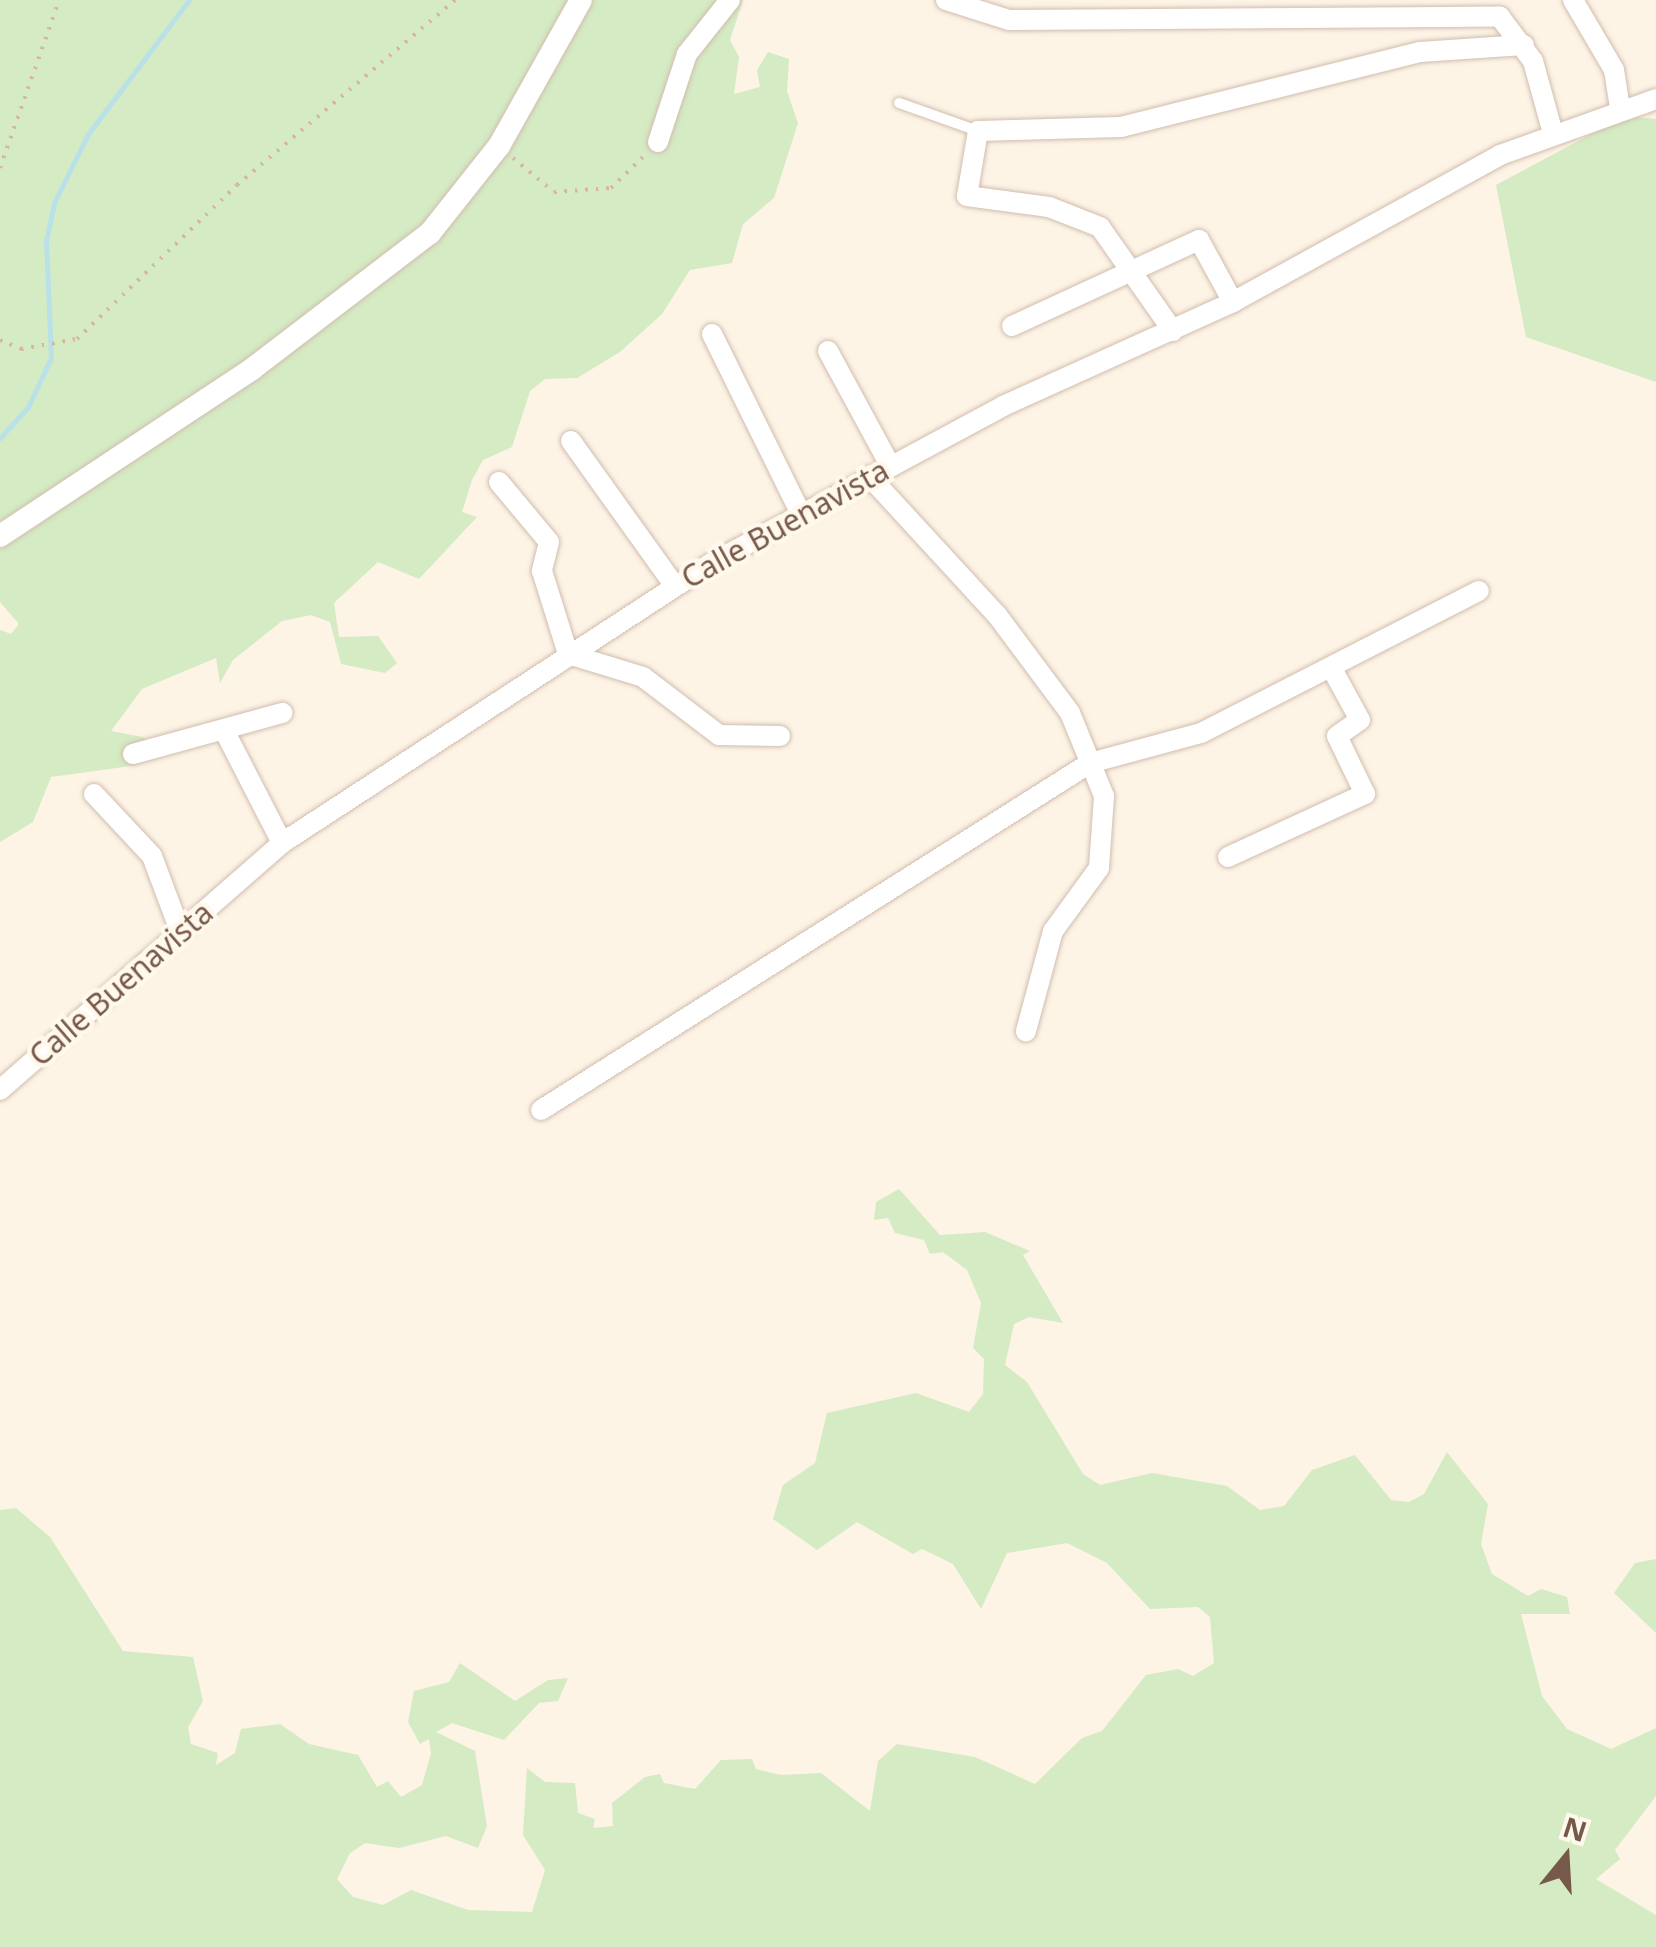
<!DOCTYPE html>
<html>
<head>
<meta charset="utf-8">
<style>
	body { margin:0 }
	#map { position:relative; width:1656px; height:1947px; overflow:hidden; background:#fdf4e6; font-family:"Noto Sans",sans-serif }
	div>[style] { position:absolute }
	.green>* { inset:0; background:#d4ebc4 }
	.stream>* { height:5px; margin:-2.5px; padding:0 2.5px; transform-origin:2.5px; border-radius:2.5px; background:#bae1e7 }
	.path>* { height:4px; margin-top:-2px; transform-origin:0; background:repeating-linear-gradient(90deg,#d8b5a0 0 2.5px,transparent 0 10.5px) }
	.roads { filter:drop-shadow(0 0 2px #d1bdae) drop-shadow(0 0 2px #d1bdae) }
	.service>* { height:10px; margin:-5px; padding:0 5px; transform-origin:5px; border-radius:5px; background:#fff }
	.minor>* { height:20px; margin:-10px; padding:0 10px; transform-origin:10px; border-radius:10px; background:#fff }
	.tertiary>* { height:22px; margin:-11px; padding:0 11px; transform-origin:11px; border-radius:11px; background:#fff }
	span { translate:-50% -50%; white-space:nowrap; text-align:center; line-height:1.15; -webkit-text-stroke:9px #fff8ed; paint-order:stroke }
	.street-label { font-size:30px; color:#77594a }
	.north { position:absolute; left:1516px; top:1807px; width:100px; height:100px; -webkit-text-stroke:8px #fff8ed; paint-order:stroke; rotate:18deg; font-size:28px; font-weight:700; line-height:40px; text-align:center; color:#77594a }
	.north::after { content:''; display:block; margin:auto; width:35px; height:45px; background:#77594a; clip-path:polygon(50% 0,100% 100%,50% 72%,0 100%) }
</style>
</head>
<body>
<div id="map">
	<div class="green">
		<i style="clip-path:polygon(0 0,743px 0,730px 40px,739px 57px,734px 94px,760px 87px,757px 70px,768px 52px,789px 59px,787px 91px,798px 123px,774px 198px,743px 224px,732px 263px,690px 270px,662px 314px,620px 352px,577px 378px,545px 379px,530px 391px,512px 447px,483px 460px,472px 480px,462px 512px,477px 517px,419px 579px,378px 562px,334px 603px,339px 637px,378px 636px,397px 663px,385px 673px,341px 664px,330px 622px,311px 615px,282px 621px,233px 660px,220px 683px,216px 658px,142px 689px,111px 731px,143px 737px,154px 747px,138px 765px,51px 777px,33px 822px,0 842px,0 630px,11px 634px,19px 624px,0 602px)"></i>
		<i style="clip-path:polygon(1625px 116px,1656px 119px,1656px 382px,1526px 337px,1496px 185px)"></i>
		<i style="clip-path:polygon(899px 1189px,940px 1235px,985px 1232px,1030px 1251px,1023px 1255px,1063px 1323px,1029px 1317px,1014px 1324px,1005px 1365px,1027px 1382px,1083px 1474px,1100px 1485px,1152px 1473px,1227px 1486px,1260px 1510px,1284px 1506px,1312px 1470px,1355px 1455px,1391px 1500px,1409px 1502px,1424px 1494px,1447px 1452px,1488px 1504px,1481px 1544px,1492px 1574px,1528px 1596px,1541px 1589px,1567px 1597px,1570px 1614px,1521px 1614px,1542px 1696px,1567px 1729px,1611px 1749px,1656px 1728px,1656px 1796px,1615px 1850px,1620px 1859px,1596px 1879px,1656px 1915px,1656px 1947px,0 1947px,0 1510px,16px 1508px,50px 1537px,123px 1651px,193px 1657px,203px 1701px,188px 1727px,191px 1744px,218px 1753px,216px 1765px,235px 1753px,241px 1729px,280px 1724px,309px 1744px,358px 1755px,377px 1787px,388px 1781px,401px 1797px,422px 1785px,431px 1753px,429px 1739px,420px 1744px,408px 1722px,414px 1691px,449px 1682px,460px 1663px,515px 1701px,548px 1680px,568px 1678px,558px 1701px,539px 1703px,504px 1740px,452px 1723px,436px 1732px,475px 1751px,487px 1826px,478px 1848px,446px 1836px,399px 1848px,365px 1843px,350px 1853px,337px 1879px,353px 1897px,383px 1905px,411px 1890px,468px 1910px,532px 1912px,545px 1870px,523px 1835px,527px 1768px,545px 1782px,575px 1783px,578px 1813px,595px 1819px,593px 1828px,613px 1826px,612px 1803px,645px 1777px,660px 1774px,664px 1783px,695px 1789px,721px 1760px,752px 1759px,756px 1769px,781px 1775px,821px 1773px,870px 1811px,878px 1761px,897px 1744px,975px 1757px,1035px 1784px,1082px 1738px,1102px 1731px,1146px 1675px,1178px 1669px,1193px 1676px,1214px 1663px,1210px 1617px,1198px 1607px,1150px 1609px,1107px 1563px,1067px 1543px,1007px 1553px,981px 1609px,953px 1564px,922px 1549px,913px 1554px,857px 1522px,817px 1550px,773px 1519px,783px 1485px,815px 1463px,827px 1413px,916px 1393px,969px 1412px,983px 1394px,984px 1359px,973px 1348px,981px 1303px,967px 1270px,943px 1252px,930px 1254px,924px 1240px,895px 1233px,888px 1218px,874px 1220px,876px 1202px)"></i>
		<i style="clip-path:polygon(1656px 1559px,1656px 1633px,1614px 1593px,1635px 1563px)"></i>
	</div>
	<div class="stream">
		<i style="left:0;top:438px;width:42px;rotate:-47.9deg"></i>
		<i style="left:28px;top:407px;width:54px;rotate:-64.9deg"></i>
		<i style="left:51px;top:358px;width:117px;rotate:-92.4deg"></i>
		<i style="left:46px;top:241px;width:39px;rotate:-78deg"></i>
		<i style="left:54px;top:203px;width:77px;rotate:-63.8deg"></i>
		<i style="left:88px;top:134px;width:168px;rotate:-53deg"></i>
	</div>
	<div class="path">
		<i style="left:513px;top:158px;width:53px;rotate:39.7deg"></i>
		<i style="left:554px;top:192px;width:57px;rotate:-4deg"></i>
		<i style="left:611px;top:188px;width:50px;rotate:-44.2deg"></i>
		<i style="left:0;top:168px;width:178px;rotate:-70.6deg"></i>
		<i style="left:0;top:340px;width:23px;rotate:23deg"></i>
		<i style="left:21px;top:349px;width:57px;rotate:-10.1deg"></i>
		<i style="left:77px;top:339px;width:222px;rotate:-43.9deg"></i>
		<i style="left:237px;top:185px;width:286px;rotate:-40.3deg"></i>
	</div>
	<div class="roads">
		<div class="service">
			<i style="left:899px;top:103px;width:84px;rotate:19.5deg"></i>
		</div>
		<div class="minor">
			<i style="left:946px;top:0;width:66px;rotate:17.6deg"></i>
			<i style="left:1009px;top:20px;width:491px;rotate:-0.4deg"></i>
			<i style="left:1500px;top:17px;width:55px;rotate:53.1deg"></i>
			<i style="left:1533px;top:61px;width:72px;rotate:74.6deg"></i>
			<i style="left:1573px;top:0;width:81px;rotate:59.6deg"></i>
			<i style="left:1614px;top:70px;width:38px;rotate:81deg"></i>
			<i style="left:658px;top:142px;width:93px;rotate:-71.8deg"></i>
			<i style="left:687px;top:54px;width:69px;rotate:-51.5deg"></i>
			<i style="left:1012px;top:326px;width:206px;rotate:-24.7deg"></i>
			<i style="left:1199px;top:240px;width:71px;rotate:61.3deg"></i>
			<i style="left:1173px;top:331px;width:127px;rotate:-125.1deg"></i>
			<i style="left:1100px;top:227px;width:55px;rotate:-158.6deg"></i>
			<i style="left:1049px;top:207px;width:83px;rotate:-172.4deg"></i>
			<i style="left:967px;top:196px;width:66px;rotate:-80.4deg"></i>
			<i style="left:978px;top:131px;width:143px;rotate:-1.6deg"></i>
			<i style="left:1121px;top:127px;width:308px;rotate:-14.1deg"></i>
			<i style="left:1420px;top:52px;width:104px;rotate:-3.9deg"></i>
			<i style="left:712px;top:334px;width:199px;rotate:63.7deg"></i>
			<i style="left:828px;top:351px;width:130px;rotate:61.5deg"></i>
			<i style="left:571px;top:441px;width:178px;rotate:54.4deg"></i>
			<i style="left:869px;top:476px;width:189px;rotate:47.4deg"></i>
			<i style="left:997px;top:615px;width:122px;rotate:53.3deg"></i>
			<i style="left:1070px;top:713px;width:90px;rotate:67.7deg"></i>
			<i style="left:1104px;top:796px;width:72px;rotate:94deg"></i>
			<i style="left:1099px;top:868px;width:78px;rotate:126.1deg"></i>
			<i style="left:1053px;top:931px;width:104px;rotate:105.1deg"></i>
			<i style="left:499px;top:482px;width:78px;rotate:50.2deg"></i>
			<i style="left:549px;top:542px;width:30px;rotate:104deg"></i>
			<i style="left:542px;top:571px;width:87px;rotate:72.6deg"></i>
			<i style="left:568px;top:654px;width:78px;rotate:17deg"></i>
			<i style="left:643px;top:677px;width:96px;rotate:37.3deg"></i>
			<i style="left:719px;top:735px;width:61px;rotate:0.9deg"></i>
			<i style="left:225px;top:732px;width:125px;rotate:62.8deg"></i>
			<i style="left:133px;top:754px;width:155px;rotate:-15.4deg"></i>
			<i style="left:94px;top:794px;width:85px;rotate:46.9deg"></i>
			<i style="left:152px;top:856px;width:80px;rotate:69.5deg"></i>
			<i style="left:1228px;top:857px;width:151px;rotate:-24.7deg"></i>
			<i style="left:1365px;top:794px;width:64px;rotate:-115.8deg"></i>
			<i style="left:1337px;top:736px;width:28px;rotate:-35deg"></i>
			<i style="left:1360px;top:720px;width:60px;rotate:-118.7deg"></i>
			<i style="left:0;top:1090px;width:375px;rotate:-41.2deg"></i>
			<i style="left:282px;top:843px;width:511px;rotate:-33.1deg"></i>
			<i style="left:710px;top:564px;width:333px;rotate:-28.3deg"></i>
			<i style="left:1003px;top:406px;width:252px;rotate:-24.3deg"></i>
			<i style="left:1233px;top:302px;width:305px;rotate:-28.8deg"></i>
			<i style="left:1500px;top:155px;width:166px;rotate:-19.7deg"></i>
			<i style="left:541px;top:1110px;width:649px;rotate:-32.3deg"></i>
			<i style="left:1090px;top:763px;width:115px;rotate:-15.1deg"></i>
			<i style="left:1201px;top:733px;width:312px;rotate:-27.1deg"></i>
		</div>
		<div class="tertiary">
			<i style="left:0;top:536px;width:302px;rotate:-33.5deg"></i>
			<i style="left:252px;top:369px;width:224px;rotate:-37.4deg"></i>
			<i style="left:430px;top:233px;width:111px;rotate:-51.6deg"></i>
			<i style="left:499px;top:146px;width:167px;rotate:-60.7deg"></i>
		</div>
	</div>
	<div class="street-label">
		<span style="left:785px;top:524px;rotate:-29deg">Calle Buenavista</span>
		<span style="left:121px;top:984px;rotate:-41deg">Calle Buenavista</span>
	</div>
	<div class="north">N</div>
</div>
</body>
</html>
